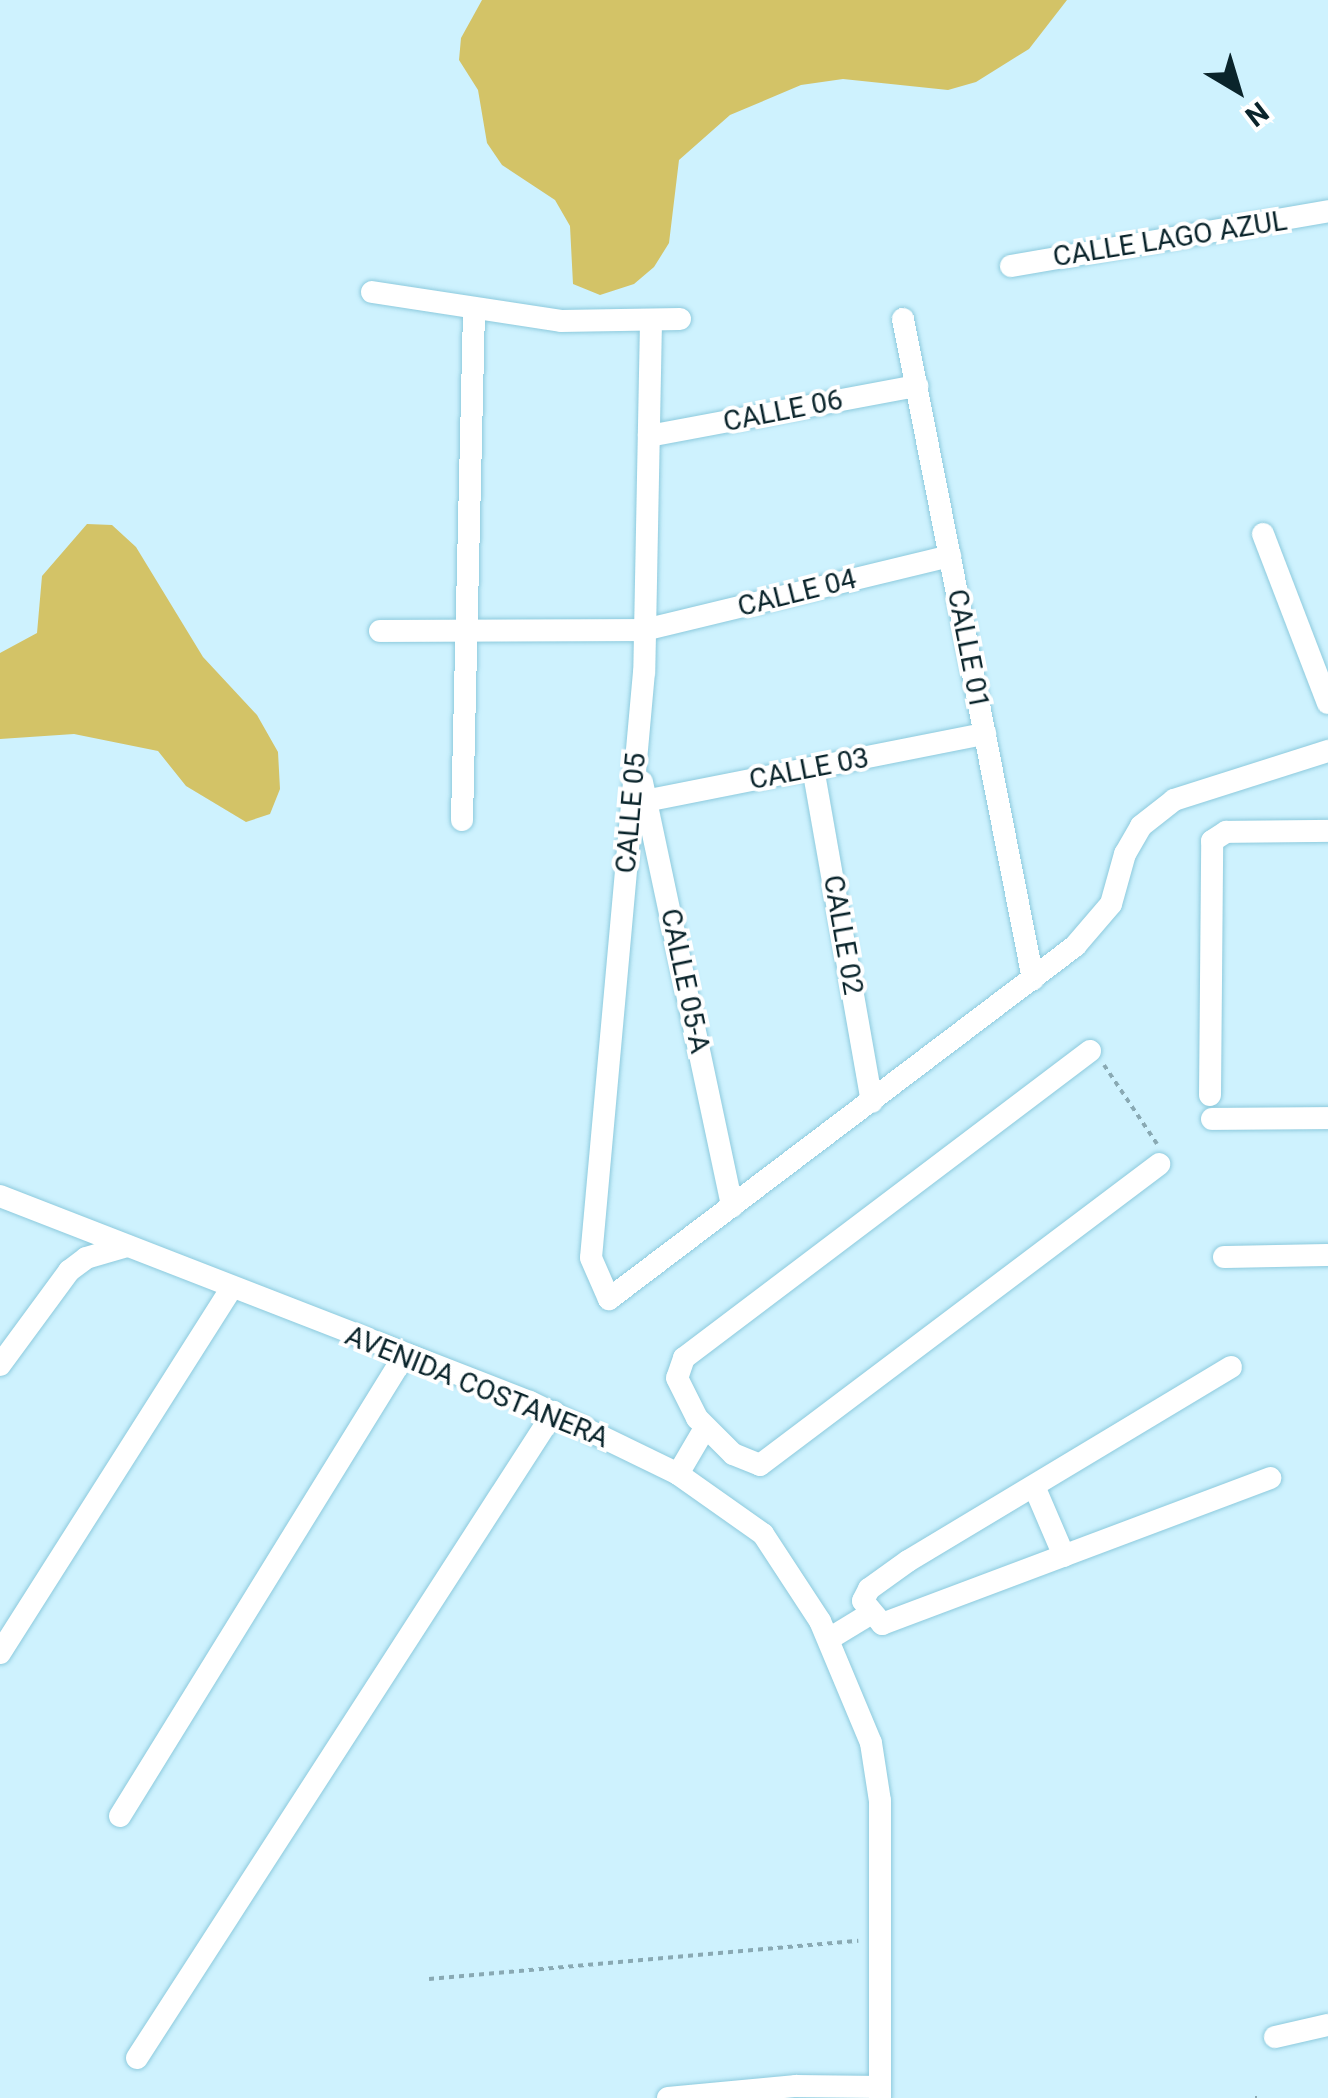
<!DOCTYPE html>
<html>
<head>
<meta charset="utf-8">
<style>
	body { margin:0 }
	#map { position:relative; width:1328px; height:2098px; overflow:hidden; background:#cef2fe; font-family:Roboto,sans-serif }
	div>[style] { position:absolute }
	.green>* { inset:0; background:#d3c367 }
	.path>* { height:4px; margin-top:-2px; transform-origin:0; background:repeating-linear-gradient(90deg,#89a9b3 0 5px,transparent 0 10px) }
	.roads { filter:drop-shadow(0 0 2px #8dcadd) drop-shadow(0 0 2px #8dcadd) }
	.minor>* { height:22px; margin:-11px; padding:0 11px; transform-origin:11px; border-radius:11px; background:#fff }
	span { translate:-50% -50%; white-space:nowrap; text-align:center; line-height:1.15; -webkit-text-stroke:8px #fff; paint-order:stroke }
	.street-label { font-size:28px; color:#0a242b }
	.north { position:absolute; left:1188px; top:40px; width:100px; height:100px; -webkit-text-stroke:8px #fff; paint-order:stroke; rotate:142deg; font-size:28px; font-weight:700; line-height:40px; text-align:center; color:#0a242b }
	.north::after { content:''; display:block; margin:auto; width:35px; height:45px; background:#0a242b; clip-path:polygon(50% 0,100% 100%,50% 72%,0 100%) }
</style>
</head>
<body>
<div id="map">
	<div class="green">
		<i style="clip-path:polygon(482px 0,1067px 0,1029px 49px,976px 82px,948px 90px,843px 79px,801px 85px,730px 115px,679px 160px,669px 243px,654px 267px,634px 284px,600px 295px,573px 284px,570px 226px,555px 200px,502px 165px,487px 143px,478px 90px,459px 60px,461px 38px)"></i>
		<i style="clip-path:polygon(87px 524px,112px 525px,136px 547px,203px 657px,257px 715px,278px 752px,280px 789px,270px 814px,246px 822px,186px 786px,158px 751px,74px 734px,0 739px,0 653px,37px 633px,42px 576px)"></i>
	</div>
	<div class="path">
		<i style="left:1104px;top:1065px;width:95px;rotate:56.1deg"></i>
		<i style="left:429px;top:1979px;width:431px;rotate:-5.1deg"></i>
		<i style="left:1255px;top:2098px;width:2px"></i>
	</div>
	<div class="roads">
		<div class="minor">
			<i style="left:1011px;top:266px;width:322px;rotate:-9.8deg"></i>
			<i style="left:372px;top:292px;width:191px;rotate:8.7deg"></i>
			<i style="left:561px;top:321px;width:119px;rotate:-1deg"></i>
			<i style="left:903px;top:319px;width:673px;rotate:78.86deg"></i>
			<i style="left:651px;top:321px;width:351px;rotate:91.1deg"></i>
			<i style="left:644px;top:672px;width:588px;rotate:95.17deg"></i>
			<i style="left:591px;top:1258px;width:45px;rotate:66.3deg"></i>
			<i style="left:609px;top:1299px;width:585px;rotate:-37.14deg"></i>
			<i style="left:1075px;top:946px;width:55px;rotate:-49.4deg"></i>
			<i style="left:1111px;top:904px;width:52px;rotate:-74.4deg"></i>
			<i style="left:1125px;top:854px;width:32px;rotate:-60deg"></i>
			<i style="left:1141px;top:826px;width:42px;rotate:-38.2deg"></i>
			<i style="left:1174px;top:800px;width:162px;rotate:-17.7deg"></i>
			<i style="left:649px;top:436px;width:273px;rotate:-10.6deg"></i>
			<i style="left:1263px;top:534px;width:181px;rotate:69deg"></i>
			<i style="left:380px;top:631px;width:264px;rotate:-0.2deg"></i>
			<i style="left:644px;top:630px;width:315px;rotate:-13.6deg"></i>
			<i style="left:813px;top:768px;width:339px;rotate:80deg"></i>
			<i style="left:642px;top:782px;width:434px;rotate:78deg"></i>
			<i style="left:635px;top:803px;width:357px;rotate:-11.2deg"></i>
			<i style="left:462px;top:820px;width:511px;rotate:-88.65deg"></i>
			<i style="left:1090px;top:1051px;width:509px;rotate:142.9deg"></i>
			<i style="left:684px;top:1358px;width:21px;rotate:109deg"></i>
			<i style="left:677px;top:1378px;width:45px;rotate:63.4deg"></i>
			<i style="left:697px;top:1418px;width:51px;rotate:45deg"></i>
			<i style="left:733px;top:1454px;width:29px;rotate:22deg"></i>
			<i style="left:760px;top:1465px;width:500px;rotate:-37deg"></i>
			<i style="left:1210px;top:1095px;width:254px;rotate:-89.5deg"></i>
			<i style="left:1212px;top:841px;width:17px;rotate:-33deg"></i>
			<i style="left:1226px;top:832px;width:102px;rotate:-0.6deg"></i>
			<i style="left:1212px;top:1119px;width:116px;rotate:-0.5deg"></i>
			<i style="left:0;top:1196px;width:569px;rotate:21.24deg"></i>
			<i style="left:530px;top:1402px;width:165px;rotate:25.9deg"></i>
			<i style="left:678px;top:1474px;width:104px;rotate:35.2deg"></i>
			<i style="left:763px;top:1534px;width:104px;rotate:56.8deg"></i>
			<i style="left:820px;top:1621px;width:132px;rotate:67.3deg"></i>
			<i style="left:871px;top:1743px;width:59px;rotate:81.2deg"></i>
			<i style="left:880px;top:1801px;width:297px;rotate:90deg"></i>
			<i style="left:1224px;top:1257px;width:104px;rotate:-1.1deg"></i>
			<i style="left:0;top:1365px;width:117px;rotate:-53.7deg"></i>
			<i style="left:69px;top:1271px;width:21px;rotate:-37deg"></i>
			<i style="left:86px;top:1258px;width:43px;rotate:-16.3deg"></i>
			<i style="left:1231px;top:1367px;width:377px;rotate:149deg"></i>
			<i style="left:908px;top:1561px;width:48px;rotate:144.3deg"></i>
			<i style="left:869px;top:1589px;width:13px;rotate:117deg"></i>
			<i style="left:863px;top:1601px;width:30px;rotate:50deg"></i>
			<i style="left:882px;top:1624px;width:415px;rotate:-20.6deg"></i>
			<i style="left:678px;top:1474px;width:53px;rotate:-59.6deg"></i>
			<i style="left:1034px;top:1486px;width:76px;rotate:66.8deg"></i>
			<i style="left:829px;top:1639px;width:48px;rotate:-31.4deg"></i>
			<i style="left:0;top:1653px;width:430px;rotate:-57.6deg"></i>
			<i style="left:120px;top:1816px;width:541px;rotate:-58.31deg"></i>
			<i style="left:1275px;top:2037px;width:54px;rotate:-12.8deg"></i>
			<i style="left:137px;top:2058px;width:769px;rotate:-57.16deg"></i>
			<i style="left:668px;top:2098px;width:129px;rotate:-5.4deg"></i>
			<i style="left:796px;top:2086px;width:84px;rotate:0.7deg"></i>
		</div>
	</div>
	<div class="street-label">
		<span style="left:1170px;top:239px;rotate:-9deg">CALLE LAGO AZUL</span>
		<span style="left:783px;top:411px;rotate:-11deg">CALLE 06</span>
		<span style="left:797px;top:593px;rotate:-14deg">CALLE 04</span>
		<span style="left:968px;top:649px;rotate:79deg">CALLE 01</span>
		<span style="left:809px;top:769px;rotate:-11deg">CALLE 03</span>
		<span style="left:631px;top:813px;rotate:-85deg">CALLE 05</span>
		<span style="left:843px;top:935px;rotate:80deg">CALLE 02</span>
		<span style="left:685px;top:981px;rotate:78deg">CALLE 05-A</span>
		<span style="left:477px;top:1387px;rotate:22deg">AVENIDA COSTANERA</span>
	</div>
	<div class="north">N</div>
</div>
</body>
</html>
